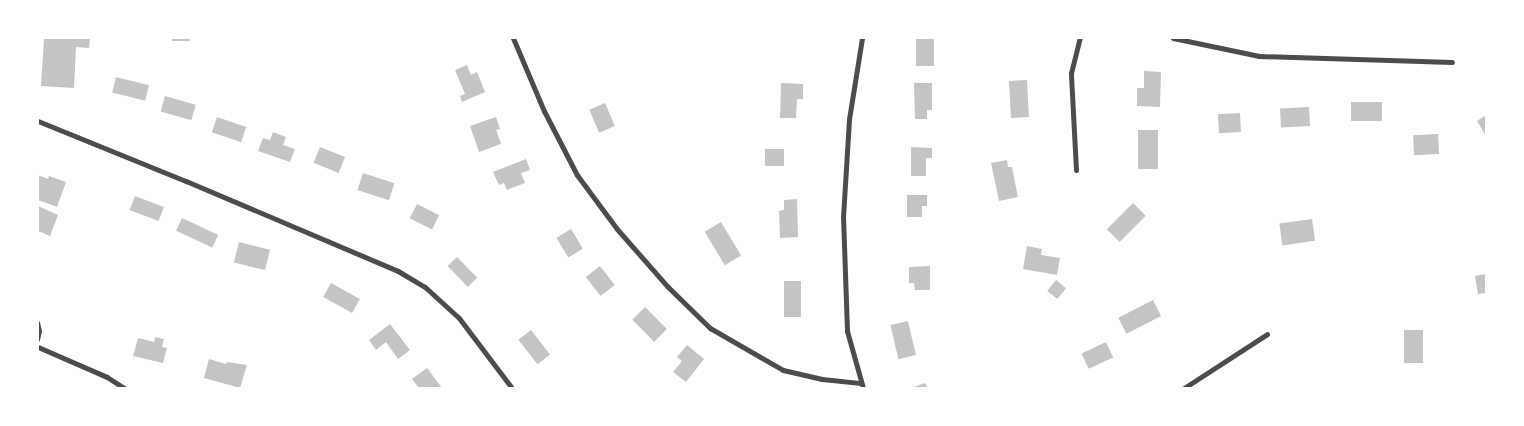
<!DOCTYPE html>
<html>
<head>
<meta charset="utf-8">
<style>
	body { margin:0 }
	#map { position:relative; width:1524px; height:426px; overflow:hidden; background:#fff; font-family:"Source Serif 4",serif }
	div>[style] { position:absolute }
	.building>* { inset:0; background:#c4c4c4; transform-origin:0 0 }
	.service>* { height:3px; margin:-1.5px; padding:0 1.5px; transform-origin:1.5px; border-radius:1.5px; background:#4c4c4c }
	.minor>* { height:5px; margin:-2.5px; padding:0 2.5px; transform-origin:2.5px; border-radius:2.5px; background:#4c4c4c }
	span { translate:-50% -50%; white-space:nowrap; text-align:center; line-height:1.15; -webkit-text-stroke:5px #fff; paint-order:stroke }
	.frame { position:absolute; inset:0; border:39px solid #fff; pointer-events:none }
</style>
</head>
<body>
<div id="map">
	<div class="building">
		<i style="clip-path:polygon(44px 38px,90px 38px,89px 48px,76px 47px,74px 88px,41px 86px)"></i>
		<i style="left:172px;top:38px;width:18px;height:3px"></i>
		<i style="left:916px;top:38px;width:18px;height:28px"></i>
		<i style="clip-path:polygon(467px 65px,471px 75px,477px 72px,485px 92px,462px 102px,460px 96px,465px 94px,455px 70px)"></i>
		<i style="clip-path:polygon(1144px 71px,1161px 72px,1160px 107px,1137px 106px,1137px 88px,1144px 88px)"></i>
		<i style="left:116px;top:77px;width:34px;height:16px;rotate:14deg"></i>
		<i style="left:1027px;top:80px;width:37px;height:18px;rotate:87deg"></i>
		<i style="clip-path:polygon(781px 83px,803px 84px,803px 99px,797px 99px,796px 118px,780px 118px)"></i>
		<i style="clip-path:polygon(914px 83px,932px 83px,932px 110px,927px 110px,927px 119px,915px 119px)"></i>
		<i style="left:165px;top:96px;width:32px;height:16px;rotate:16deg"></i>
		<i style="left:1351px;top:102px;width:31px;height:19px"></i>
		<i style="left:605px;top:103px;width:25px;height:17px;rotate:67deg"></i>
		<i style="left:1309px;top:107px;width:19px;height:29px;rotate:87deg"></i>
		<i style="left:1240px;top:113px;width:19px;height:22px;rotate:87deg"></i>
		<i style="clip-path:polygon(1486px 115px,1486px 136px,1477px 121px)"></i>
		<i style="left:217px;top:117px;width:31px;height:16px;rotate:19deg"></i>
		<i style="clip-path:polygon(496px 117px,500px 129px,496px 130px,501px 144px,479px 152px,470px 126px)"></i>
		<i style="left:1138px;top:130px;width:20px;height:39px"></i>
		<i style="clip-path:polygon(273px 132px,286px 137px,283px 145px,295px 149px,290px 162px,258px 151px,263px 138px,270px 140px)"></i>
		<i style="left:1438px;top:134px;width:20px;height:25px;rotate:87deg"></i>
		<i style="left:320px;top:147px;width:27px;height:17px;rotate:22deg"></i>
		<i style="clip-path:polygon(911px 147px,932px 148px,932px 158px,926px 158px,926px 176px,911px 176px)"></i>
		<i style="left:765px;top:149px;width:19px;height:17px"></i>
		<i style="clip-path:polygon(526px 159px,530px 170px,521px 173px,525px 183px,507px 190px,504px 183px,499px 185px,493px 172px)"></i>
		<i style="clip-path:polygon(1007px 160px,1008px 167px,1012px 167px,1018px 197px,999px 201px,991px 163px)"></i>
		<i style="left:363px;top:173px;width:33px;height:18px;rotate:18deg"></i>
		<i style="clip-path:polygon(38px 175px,48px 179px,49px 176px,66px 182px,57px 207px,38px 200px)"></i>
		<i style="clip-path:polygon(907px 195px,927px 195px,927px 206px,922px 206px,922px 217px,907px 217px)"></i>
		<i style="left:135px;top:196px;width:31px;height:15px;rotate:21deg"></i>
		<i style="clip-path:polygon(797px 199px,798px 237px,780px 238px,779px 211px,784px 210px,784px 200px)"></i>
		<i style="left:1133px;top:203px;width:18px;height:37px;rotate:45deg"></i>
		<i style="left:417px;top:204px;width:25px;height:16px;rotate:27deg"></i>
		<i style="clip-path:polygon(38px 206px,58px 215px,50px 236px,38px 231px)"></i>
		<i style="left:182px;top:218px;width:40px;height:14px;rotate:25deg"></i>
		<i style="left:1312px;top:219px;width:22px;height:33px;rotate:82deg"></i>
		<i style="left:721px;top:222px;width:39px;height:19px;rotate:59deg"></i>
		<i style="left:571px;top:229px;width:23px;height:17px;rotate:59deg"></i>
		<i style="left:239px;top:242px;width:32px;height:21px;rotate:14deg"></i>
		<i style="clip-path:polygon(1027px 246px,1042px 249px,1041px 255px,1060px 258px,1057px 275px,1023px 269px)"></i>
		<i style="left:457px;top:257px;width:29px;height:13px;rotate:46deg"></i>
		<i style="left:600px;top:266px;width:24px;height:18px;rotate:52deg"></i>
		<i style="clip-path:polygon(930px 266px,930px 290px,915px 290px,914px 283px,909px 283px,909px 267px)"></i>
		<i style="clip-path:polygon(1486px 274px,1486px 293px,1478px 294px,1475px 276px)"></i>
		<i style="left:1056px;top:280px;width:13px;height:14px;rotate:39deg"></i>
		<i style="left:784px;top:281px;width:17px;height:36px"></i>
		<i style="left:331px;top:283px;width:33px;height:16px;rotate:29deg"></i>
		<i style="left:1153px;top:300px;width:18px;height:39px;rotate:63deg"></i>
		<i style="left:645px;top:307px;width:31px;height:18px;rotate:45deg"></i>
		<i style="left:908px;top:321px;width:35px;height:18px;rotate:77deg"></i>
		<i style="clip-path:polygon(390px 324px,410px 350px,398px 359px,386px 342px,376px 350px,369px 340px)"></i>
		<i style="left:531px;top:330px;width:31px;height:16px;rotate:52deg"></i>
		<i style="left:1404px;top:330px;width:19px;height:33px"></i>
		<i style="clip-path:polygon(155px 337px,164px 339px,162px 347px,167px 348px,163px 363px,133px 356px,138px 338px,154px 342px)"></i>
		<i style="left:1106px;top:342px;width:17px;height:27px;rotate:65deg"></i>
		<i style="clip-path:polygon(687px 345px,704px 359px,686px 382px,673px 372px,682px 361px,677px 357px)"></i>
		<i style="clip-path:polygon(209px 359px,226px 364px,227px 362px,247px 365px,240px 388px,204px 378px)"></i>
		<i style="clip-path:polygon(427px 368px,442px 388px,419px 388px,412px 379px)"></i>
		<i style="clip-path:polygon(925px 383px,928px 388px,911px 388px)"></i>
	</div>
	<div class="service">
		<i style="left:38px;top:322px;width:9px;rotate:77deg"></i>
		<i style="left:40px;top:331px;width:9px;rotate:103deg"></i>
	</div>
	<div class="minor">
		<i style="left:513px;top:38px;width:79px;rotate:67deg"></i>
		<i style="left:544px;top:111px;width:72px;rotate:62.7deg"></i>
		<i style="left:577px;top:175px;width:67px;rotate:53.5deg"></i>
		<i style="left:617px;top:229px;width:77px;rotate:48.7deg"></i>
		<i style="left:668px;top:287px;width:59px;rotate:44.3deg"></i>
		<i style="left:710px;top:328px;width:84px;rotate:29.9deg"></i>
		<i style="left:783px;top:370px;width:40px;rotate:13deg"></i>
		<i style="left:822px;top:379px;width:37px;rotate:6deg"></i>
		<i style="left:862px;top:38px;width:82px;rotate:99.1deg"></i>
		<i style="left:849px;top:119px;width:97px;rotate:93.5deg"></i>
		<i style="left:843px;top:216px;width:115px;rotate:88deg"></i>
		<i style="left:847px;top:331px;width:59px;rotate:74.3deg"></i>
		<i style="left:1173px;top:38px;width:88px;rotate:11.8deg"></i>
		<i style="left:1259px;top:56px;width:193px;rotate:1.8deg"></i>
		<i style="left:38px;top:121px;width:160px;rotate:22.1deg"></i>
		<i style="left:186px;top:181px;width:230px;rotate:23deg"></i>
		<i style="left:398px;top:271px;width:31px;rotate:31deg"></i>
		<i style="left:425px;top:287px;width:46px;rotate:42.4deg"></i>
		<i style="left:459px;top:318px;width:88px;rotate:52.9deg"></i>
		<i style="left:1076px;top:170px;width:97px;rotate:-93deg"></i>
		<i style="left:1071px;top:73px;width:36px;rotate:-76deg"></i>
		<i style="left:38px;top:347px;width:75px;rotate:23.5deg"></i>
		<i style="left:107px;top:377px;width:20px;rotate:33deg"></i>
		<i style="left:1184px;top:388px;width:99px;rotate:-33deg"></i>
	</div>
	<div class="frame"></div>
</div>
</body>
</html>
